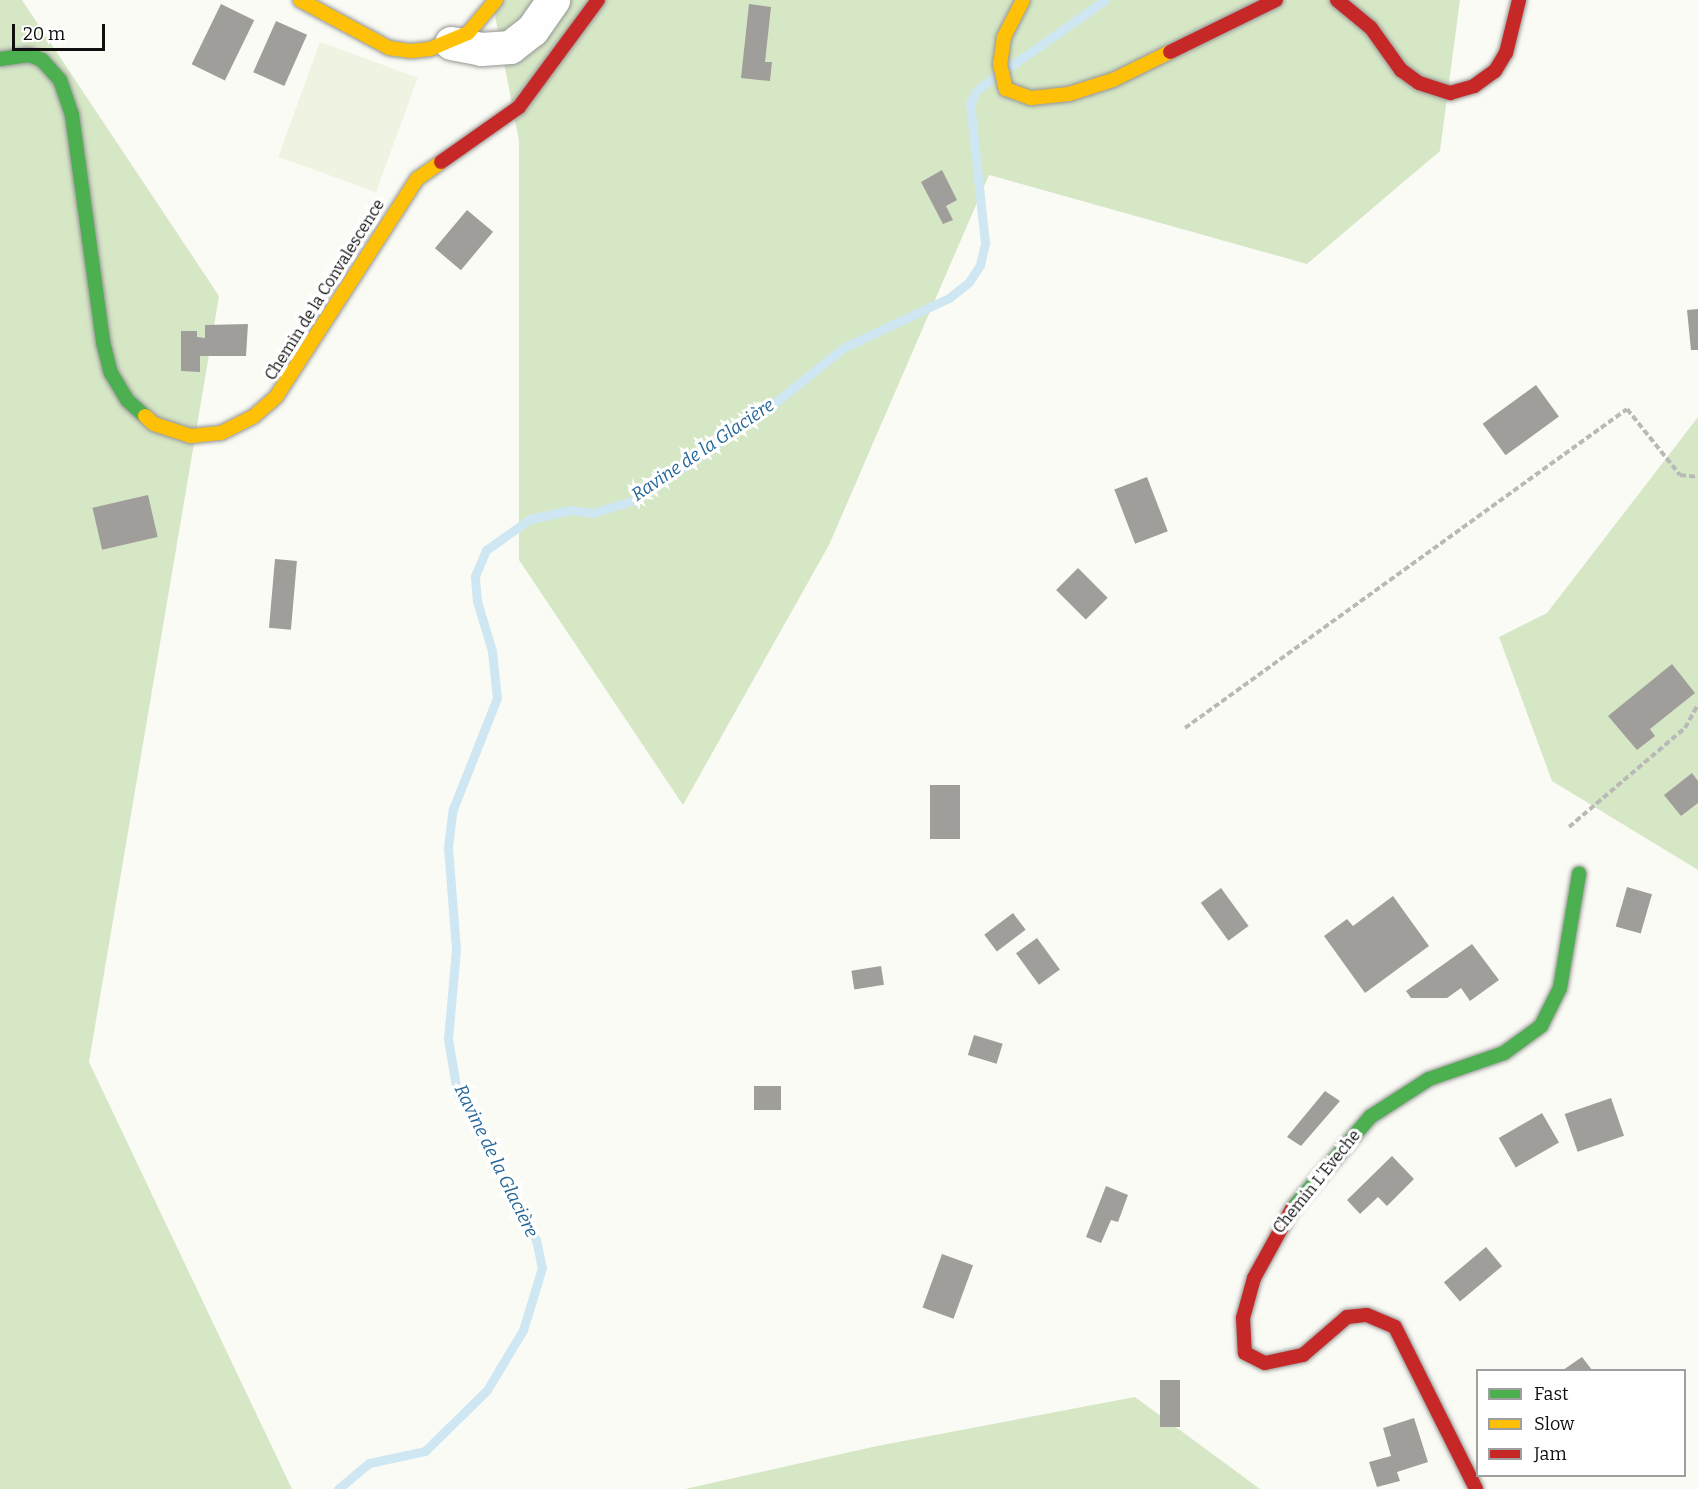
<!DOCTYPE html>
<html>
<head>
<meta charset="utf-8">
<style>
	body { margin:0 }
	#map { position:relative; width:1698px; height:1489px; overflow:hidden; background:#fbfbf6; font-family:Bitter,serif }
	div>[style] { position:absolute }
	.forest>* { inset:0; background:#d6e7c6 }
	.pitch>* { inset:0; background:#eef4e1; transform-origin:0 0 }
	.stream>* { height:9px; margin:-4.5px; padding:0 4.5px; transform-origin:4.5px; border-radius:4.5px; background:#cee7f2 }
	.building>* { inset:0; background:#9f9e9b; transform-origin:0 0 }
	.path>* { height:4px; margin-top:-2px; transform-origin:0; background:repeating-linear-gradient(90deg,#b9b9b8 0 6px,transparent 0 9px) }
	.roads { filter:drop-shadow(0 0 2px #959593) drop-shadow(0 0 2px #959593) }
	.street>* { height:33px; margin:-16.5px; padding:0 16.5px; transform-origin:16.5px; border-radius:16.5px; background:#fefefe }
	.fast>* { height:14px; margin:-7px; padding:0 7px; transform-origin:7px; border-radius:7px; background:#4caf50 }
	.slow>* { height:14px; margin:-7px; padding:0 7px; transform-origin:7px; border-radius:7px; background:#ffc107 }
	.jam>* { height:14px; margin:-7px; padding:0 7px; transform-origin:7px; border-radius:7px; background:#c62828 }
	span { translate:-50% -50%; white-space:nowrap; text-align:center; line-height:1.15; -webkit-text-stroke:6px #fff; paint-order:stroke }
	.street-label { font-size:16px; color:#0f0f0f }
	.water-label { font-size:18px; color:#226597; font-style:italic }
	.legend { position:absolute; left:1476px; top:1369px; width:210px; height:108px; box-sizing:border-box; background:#fff; border:2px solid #9f9f9f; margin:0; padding:8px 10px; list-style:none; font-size:18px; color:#0f0f0f }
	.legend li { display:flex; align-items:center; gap:12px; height:30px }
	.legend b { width:30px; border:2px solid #9f9f9f }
	.scale { position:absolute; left:12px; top:24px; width:93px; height:27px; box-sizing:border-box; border:3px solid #0f0f0f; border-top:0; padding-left:8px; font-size:18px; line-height:21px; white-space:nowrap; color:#0f0f0f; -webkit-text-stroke:4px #fff; paint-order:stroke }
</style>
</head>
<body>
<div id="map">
	<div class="forest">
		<i style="clip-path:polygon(0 0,22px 0,219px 296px,89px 1062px,292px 1489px,0 1489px)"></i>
		<i style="clip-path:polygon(492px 0,1460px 0,1440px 151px,1307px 264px,989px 175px,829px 545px,683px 805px,519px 560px,519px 141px)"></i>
		<i style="clip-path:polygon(1698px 417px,1698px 870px,1552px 781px,1499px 637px,1547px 613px)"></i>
		<i style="clip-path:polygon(1135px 1397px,1260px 1489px,685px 1489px,877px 1446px)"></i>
	</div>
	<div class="pitch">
		<i style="left:320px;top:42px;width:104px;height:122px;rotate:20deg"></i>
	</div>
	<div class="stream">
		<i style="left:1008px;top:68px;width:118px;rotate:-35deg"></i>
		<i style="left:338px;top:1489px;width:40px;rotate:-40deg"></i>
		<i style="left:369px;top:1463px;width:57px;rotate:-12.1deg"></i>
		<i style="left:425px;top:1451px;width:87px;rotate:-44.5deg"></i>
		<i style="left:487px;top:1390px;width:70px;rotate:-59deg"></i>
		<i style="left:523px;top:1330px;width:65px;rotate:-73deg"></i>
		<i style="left:542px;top:1268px;width:29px;rotate:-102deg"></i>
		<i style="left:536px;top:1240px;width:168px;rotate:-118.1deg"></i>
		<i style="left:457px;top:1092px;width:54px;rotate:-99.6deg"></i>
		<i style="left:448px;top:1039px;width:90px;rotate:-84.9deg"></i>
		<i style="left:456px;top:949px;width:102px;rotate:-94.5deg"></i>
		<i style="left:448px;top:847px;width:38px;rotate:-83deg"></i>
		<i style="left:453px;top:809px;width:119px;rotate:-68.4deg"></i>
		<i style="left:497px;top:698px;width:47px;rotate:-96.1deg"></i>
		<i style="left:492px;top:651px;width:52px;rotate:-106.7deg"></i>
		<i style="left:477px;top:601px;width:25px;rotate:-95deg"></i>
		<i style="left:475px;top:576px;width:28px;rotate:-67deg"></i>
		<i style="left:486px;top:550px;width:54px;rotate:-35.2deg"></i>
		<i style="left:530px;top:519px;width:42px;rotate:-12.4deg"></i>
		<i style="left:571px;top:510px;width:21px;rotate:8deg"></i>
		<i style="left:592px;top:513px;width:45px;rotate:-16.8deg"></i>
		<i style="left:635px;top:500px;width:153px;rotate:-34.3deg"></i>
		<i style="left:761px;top:414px;width:105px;rotate:-38.8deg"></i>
		<i style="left:843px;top:348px;width:117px;rotate:-25.3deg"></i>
		<i style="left:949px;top:298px;width:26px;rotate:-39deg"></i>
		<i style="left:969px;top:282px;width:20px;rotate:-57deg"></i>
		<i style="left:980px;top:265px;width:23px;rotate:-77deg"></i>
		<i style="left:985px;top:243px;width:141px;rotate:-96.1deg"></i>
		<i style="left:970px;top:103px;width:15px;rotate:-62deg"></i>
		<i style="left:977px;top:90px;width:25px;rotate:-37deg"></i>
	</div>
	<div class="building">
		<i style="left:221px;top:4px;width:37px;height:67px;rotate:26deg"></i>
		<i style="clip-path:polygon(749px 4px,771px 7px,765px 62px,772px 62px,770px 81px,741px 78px)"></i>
		<i style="left:276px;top:21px;width:34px;height:56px;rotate:24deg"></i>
		<i style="clip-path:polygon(942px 170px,957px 200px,946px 206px,953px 220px,943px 224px,921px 182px)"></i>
		<i style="left:467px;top:210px;width:34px;height:50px;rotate:40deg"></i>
		<i style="clip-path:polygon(1698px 309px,1698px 350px,1691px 350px,1687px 310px)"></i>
		<i style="clip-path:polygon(248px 324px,246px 356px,200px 356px,200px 372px,181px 371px,181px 331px,197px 331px,197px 337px,205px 338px,205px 325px)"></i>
		<i style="left:1536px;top:385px;width:39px;height:66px;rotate:54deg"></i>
		<i style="left:1147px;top:477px;width:58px;height:35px;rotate:69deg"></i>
		<i style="left:148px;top:495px;width:43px;height:57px;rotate:77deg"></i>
		<i style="left:275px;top:559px;width:22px;height:69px;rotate:5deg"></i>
		<i style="left:1078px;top:568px;width:42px;height:31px;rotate:45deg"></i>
		<i style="clip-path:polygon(1672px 664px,1695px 693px,1650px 729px,1655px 736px,1637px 750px,1608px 716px)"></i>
		<i style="clip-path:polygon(1692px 773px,1698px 781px,1698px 803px,1681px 816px,1664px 795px)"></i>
		<i style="left:930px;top:785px;width:30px;height:54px"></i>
		<i style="left:1627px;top:887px;width:26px;height:41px;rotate:16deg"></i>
		<i style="left:1221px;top:888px;width:47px;height:25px;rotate:54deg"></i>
		<i style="clip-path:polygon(1393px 896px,1429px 946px,1365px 993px,1324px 936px,1347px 919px,1353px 926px)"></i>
		<i style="left:1013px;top:913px;width:21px;height:36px;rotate:53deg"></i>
		<i style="left:1037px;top:938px;width:39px;height:26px;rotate:54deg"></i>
		<i style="clip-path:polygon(1472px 944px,1499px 980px,1470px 1001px,1461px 988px,1447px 998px,1411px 998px,1406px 991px)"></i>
		<i style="left:881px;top:966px;width:19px;height:30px;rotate:81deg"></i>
		<i style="left:974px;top:1035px;width:30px;height:21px;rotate:17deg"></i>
		<i style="left:781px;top:1086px;width:24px;height:27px;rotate:90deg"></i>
		<i style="clip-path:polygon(1325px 1091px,1340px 1101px,1301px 1146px,1287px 1137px)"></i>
		<i style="left:1611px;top:1098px;width:40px;height:49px;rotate:71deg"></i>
		<i style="left:1542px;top:1113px;width:34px;height:50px;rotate:60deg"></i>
		<i style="clip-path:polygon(1392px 1156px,1414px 1179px,1387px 1206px,1378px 1197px,1360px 1214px,1347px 1200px)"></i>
		<i style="clip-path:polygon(1106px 1186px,1128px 1195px,1118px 1222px,1111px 1220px,1101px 1243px,1086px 1237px)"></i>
		<i style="left:1486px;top:1247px;width:25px;height:55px;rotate:50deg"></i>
		<i style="left:942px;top:1254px;width:33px;height:57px;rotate:20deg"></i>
		<i style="clip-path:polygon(1582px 1357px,1592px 1370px,1563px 1370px)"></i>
		<i style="left:1160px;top:1380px;width:20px;height:47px"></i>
		<i style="clip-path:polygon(1414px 1418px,1428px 1462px,1397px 1472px,1400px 1481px,1377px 1487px,1369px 1462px,1391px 1456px,1383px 1428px)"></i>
	</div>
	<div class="path">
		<i style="left:1185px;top:728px;width:545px;rotate:-35.82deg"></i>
		<i style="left:1627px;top:409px;width:85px;rotate:51.2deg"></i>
		<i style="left:1680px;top:475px;width:18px;rotate:6deg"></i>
		<i style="left:1569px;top:827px;width:153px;rotate:-40.5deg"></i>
		<i style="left:1685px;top:728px;width:26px;rotate:-61deg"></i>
	</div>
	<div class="roads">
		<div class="street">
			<i style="left:451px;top:43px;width:31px;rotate:11deg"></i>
			<i style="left:481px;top:49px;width:29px;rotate:-4deg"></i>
			<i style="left:510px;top:47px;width:28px;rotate:-38deg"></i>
			<i style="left:532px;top:30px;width:37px;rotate:-55deg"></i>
		</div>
		<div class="fast">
			<i style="left:0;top:59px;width:29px;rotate:-8deg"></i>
			<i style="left:29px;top:55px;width:14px;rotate:21deg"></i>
			<i style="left:42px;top:60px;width:27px;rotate:48deg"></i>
			<i style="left:60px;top:80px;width:37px;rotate:71deg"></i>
			<i style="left:72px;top:115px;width:229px;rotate:82.2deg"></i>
			<i style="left:103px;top:342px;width:32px;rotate:76deg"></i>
			<i style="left:111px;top:373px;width:31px;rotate:59deg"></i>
			<i style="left:127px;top:400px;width:24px;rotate:42deg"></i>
			<i style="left:1292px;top:1209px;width:121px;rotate:-49.7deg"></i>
			<i style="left:1370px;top:1117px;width:70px;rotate:-32.8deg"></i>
			<i style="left:1429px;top:1079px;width:79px;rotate:-19.1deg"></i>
			<i style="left:1504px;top:1053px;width:46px;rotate:-36.1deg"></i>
			<i style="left:1541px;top:1026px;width:42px;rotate:-63.4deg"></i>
			<i style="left:1560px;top:988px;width:116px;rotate:-80.5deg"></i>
		</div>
		<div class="slow">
			<i style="left:300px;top:0;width:101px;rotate:28.3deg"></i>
			<i style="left:389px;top:48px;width:22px;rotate:8deg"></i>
			<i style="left:411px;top:51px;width:19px;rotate:-6deg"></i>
			<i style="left:430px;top:49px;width:41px;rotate:-22.8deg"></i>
			<i style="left:468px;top:33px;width:43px;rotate:-49.7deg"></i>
			<i style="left:1023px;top:0;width:42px;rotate:117.2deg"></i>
			<i style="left:1004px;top:37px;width:27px;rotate:98deg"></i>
			<i style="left:1000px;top:64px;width:26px;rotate:77deg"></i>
			<i style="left:1006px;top:89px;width:27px;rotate:20deg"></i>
			<i style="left:1031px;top:98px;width:38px;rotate:-6deg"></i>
			<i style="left:1069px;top:94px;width:46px;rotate:-17.7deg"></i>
			<i style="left:1113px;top:80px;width:64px;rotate:-26.2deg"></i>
			<i style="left:145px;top:416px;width:12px;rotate:42deg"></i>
			<i style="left:154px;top:424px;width:39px;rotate:18deg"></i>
			<i style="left:191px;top:436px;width:30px;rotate:-6deg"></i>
			<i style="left:221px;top:433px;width:36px;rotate:-27deg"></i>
			<i style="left:253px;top:417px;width:30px;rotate:-41deg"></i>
			<i style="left:276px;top:397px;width:260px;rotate:-57.1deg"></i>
			<i style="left:417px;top:179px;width:29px;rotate:-35deg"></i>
		</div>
		<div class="jam">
			<i style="left:1337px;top:0;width:44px;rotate:39.5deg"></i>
			<i style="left:1371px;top:28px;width:52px;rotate:54.5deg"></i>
			<i style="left:1401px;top:70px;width:22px;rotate:36deg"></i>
			<i style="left:1419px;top:83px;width:33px;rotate:18deg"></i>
			<i style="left:1450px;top:93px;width:25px;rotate:-16deg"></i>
			<i style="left:1474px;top:86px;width:26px;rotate:-36deg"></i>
			<i style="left:1495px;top:71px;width:21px;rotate:-59deg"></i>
			<i style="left:1506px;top:53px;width:55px;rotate:-76.2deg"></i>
			<i style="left:1170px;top:52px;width:118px;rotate:-26.1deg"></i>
			<i style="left:441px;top:162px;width:95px;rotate:-35.2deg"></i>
			<i style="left:519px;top:107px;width:133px;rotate:-53.6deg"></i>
			<i style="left:1292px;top:1209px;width:79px;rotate:118.8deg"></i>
			<i style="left:1254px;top:1278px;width:41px;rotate:105.4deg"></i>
			<i style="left:1243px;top:1318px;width:35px;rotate:87deg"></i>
			<i style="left:1245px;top:1353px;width:22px;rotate:27deg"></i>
			<i style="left:1265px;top:1363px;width:39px;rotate:-12deg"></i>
			<i style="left:1303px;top:1355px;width:58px;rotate:-40.8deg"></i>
			<i style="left:1347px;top:1317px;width:20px;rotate:-6deg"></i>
			<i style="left:1367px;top:1315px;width:30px;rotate:23deg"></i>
			<i style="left:1395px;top:1327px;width:181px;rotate:63.4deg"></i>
		</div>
	</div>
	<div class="street-label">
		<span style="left:325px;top:290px;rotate:-58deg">Chemin de la Convalescence</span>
		<span style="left:1317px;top:1182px;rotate:-51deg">Chemin L'Eveche</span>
	</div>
	<div class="water-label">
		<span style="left:703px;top:450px;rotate:-34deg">Ravine de la Glacière</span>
		<span style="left:496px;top:1161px;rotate:64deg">Ravine de la Glacière</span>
	</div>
	<ul class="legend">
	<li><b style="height:8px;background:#4caf50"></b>Fast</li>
	<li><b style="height:8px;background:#ffc107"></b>Slow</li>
	<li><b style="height:8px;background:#c62828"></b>Jam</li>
	</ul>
	<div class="scale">20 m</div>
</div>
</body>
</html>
